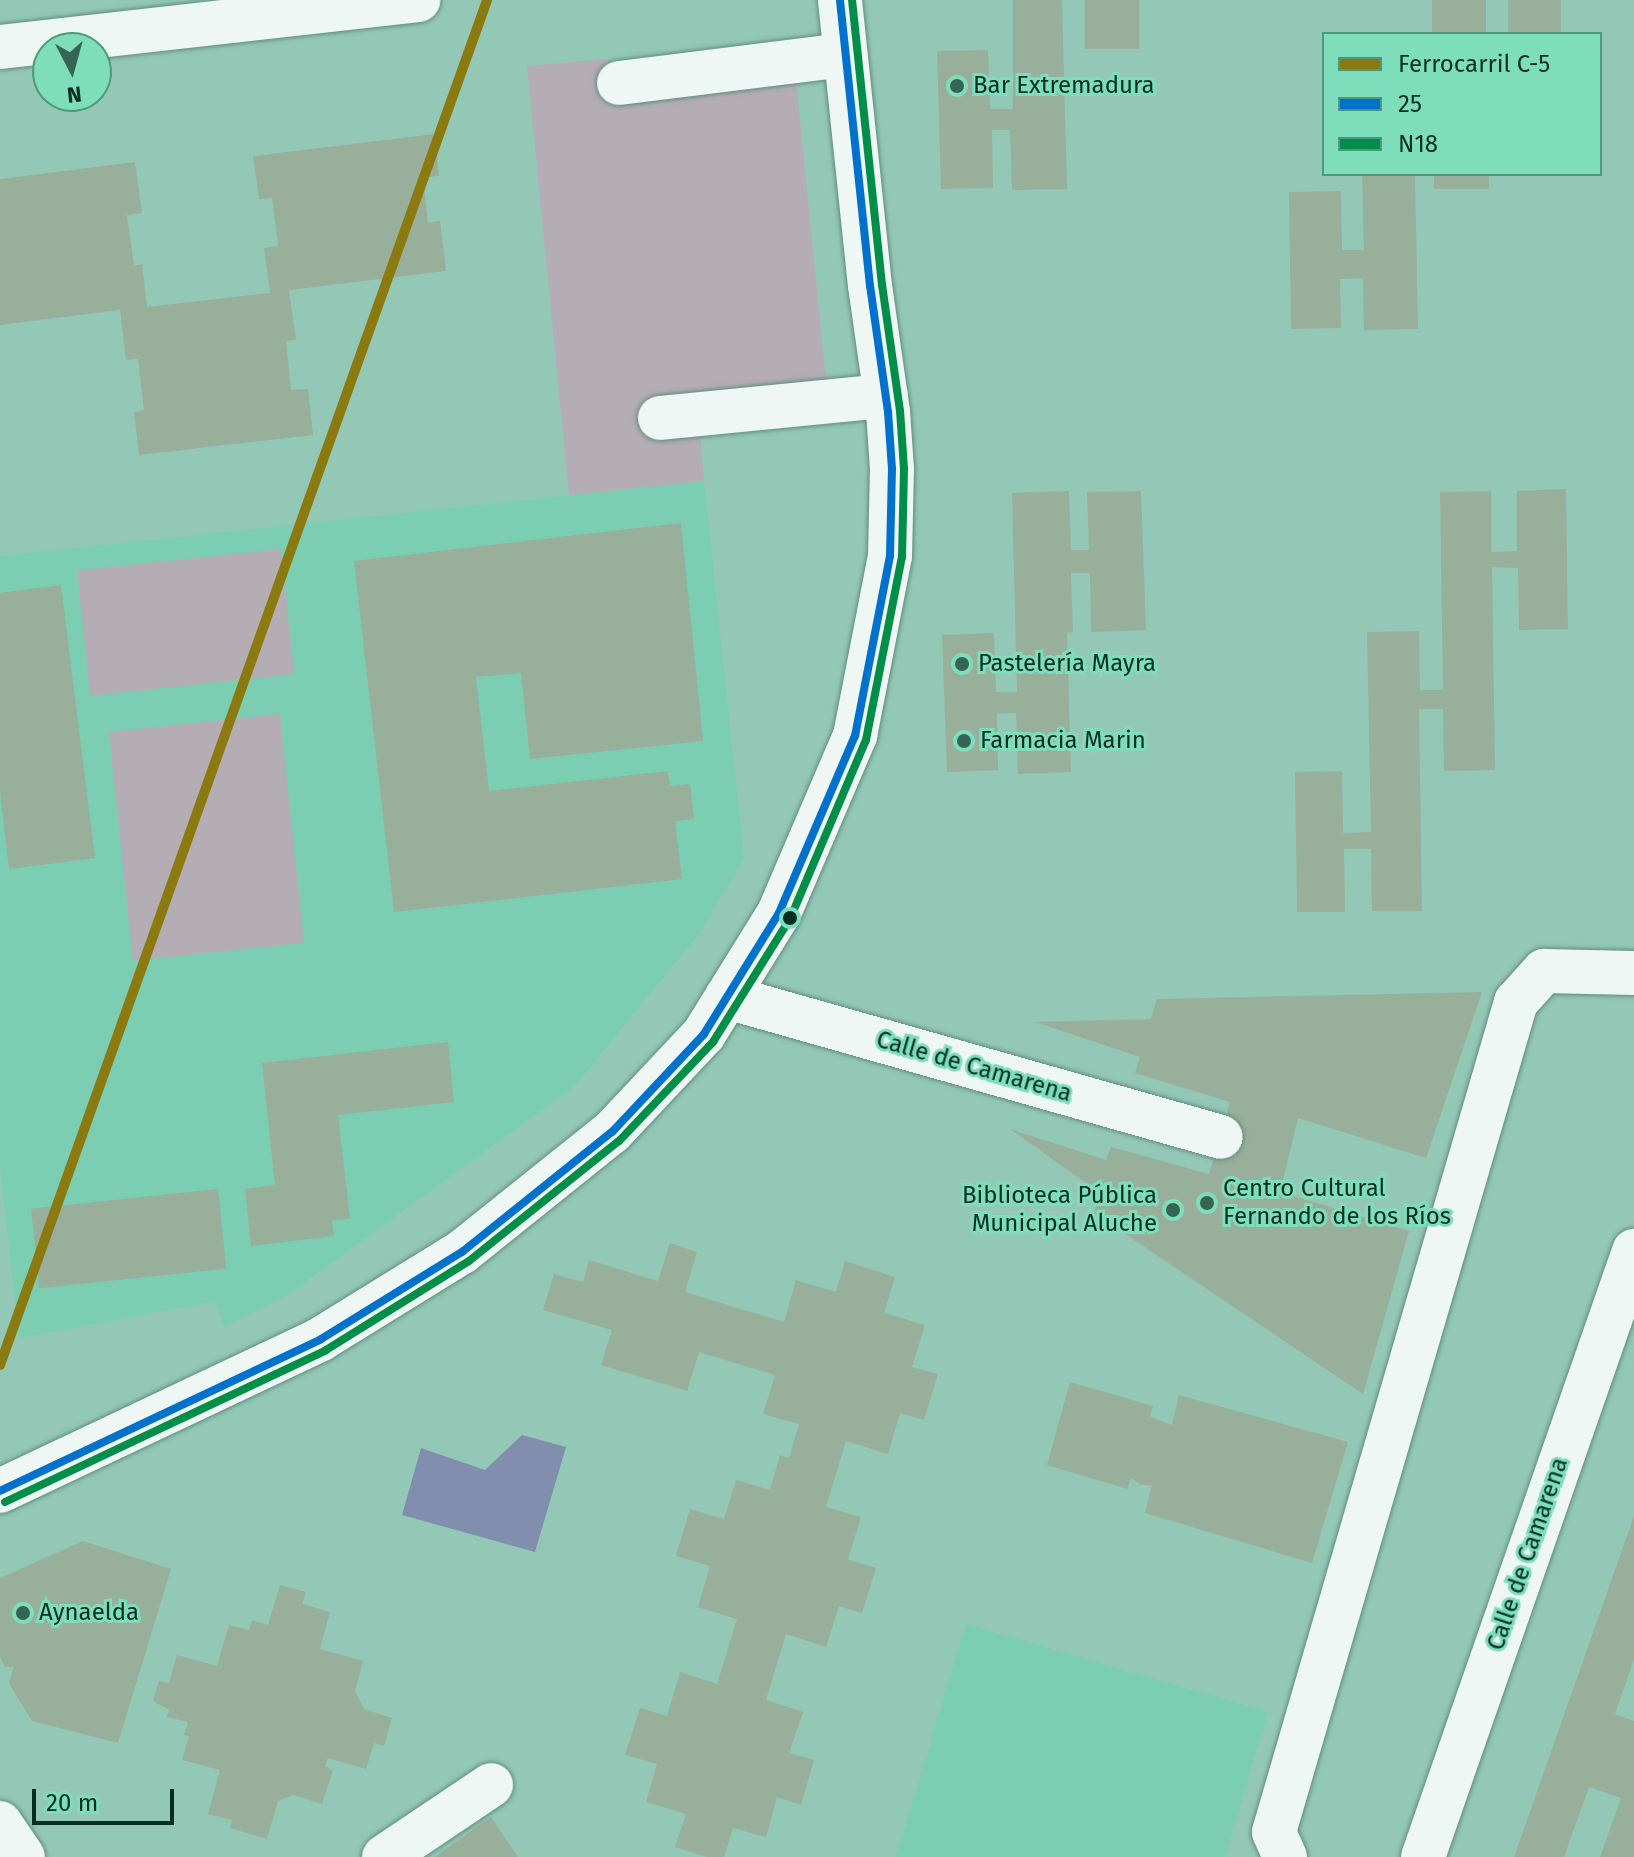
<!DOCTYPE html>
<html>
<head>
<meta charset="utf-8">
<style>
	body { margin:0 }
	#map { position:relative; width:1634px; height:1857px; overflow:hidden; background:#94c8b6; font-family:"Fira Sans",sans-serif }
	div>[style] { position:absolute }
	.built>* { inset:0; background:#7bceb2 }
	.green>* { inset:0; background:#b4adb4; transform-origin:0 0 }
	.water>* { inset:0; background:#828eae }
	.building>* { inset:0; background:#97af9b; transform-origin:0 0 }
	.roads { filter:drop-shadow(0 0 2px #608d7f) drop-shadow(0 0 2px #608d7f) }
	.minor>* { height:44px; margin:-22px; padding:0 22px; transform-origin:22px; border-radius:22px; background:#eff7f4 }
	.bus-1>* { height:8px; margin:-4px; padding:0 4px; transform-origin:4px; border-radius:4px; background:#0072ce }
	.bus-2>* { height:8px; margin:-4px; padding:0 4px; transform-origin:4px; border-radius:4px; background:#018e48 }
	.rail-1>* { height:10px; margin:-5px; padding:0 5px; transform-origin:5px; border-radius:5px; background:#8b7a10 }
	.dots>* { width:22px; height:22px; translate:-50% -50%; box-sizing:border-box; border:4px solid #7edebc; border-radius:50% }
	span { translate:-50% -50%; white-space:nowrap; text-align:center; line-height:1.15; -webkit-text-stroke:6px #7edebc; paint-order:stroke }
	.poi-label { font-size:24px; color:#032f23 }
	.left { translate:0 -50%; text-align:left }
	.right { translate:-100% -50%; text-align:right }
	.street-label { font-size:24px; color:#032f23 }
	.legend { position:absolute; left:1322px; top:32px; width:280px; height:144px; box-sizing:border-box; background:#7edebc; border:2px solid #4d987f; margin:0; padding:10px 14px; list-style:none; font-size:24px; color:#032f23 }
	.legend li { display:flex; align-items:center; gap:16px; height:40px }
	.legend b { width:40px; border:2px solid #4d987f }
	.north { position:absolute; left:32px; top:32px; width:80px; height:80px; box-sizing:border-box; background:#7edebc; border:2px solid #4d987f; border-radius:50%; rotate:174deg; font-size:22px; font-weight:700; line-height:32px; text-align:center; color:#032f23 }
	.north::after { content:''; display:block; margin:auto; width:28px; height:36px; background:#366556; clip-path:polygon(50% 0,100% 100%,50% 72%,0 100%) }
	.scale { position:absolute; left:32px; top:1789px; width:142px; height:36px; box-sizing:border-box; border:4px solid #032f23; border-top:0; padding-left:10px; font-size:24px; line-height:28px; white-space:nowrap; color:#032f23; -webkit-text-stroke:6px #7edebc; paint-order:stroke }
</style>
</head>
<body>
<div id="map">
	<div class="built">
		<i style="clip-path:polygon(704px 481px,744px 858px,702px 930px,575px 1086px,289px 1294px,224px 1327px,216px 1301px,19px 1338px,0 1165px,0 556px)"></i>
		<i style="clip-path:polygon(966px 1624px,1268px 1712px,1225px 1857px,896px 1857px)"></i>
	</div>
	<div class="green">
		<i style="clip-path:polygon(605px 59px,609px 101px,796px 79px,826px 381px,700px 433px,704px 481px,569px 495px,527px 66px)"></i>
		<i style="left:281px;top:549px;width:126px;height:205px;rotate:84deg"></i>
		<i style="left:280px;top:714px;width:230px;height:172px;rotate:84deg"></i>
	</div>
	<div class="water">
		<i style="clip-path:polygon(522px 1435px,566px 1447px,535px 1552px,402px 1515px,421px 1448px,485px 1470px)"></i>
	</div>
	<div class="building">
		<i style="clip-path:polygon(1013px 0,1062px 0,1067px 189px,1012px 190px,1010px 130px,992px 130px,993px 188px,941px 189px,937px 51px,988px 50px,990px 109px,1013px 109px)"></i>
		<i style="left:1085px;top:0;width:54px;height:49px"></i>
		<i style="left:1432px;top:0;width:54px;height:34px"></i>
		<i style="left:1508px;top:0;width:53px;height:34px"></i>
		<i style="clip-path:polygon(434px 134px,439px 176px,423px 178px,428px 223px,440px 221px,446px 271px,289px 290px,296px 340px,286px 341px,291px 390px,308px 389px,313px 435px,139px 455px,134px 412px,144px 410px,138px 359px,126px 360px,120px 310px,0 325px,0 179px,135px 162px,142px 213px,127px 215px,134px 266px,142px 264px,147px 307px,270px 293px,264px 248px,278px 246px,272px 198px,259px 199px,253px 156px)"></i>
		<i style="clip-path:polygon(1362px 174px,1415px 174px,1418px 329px,1364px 330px,1363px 278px,1340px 279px,1341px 328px,1291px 329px,1289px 192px,1341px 191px,1342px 250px,1364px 250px)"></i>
		<i style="left:1434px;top:174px;width:55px;height:15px"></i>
		<i style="clip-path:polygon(1566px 489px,1568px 629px,1519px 630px,1518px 568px,1492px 567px,1495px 770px,1444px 771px,1443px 709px,1419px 709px,1422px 911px,1372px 911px,1371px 849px,1344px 849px,1345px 912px,1297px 912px,1295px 772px,1342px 771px,1343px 833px,1371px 832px,1367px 632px,1419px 631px,1420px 690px,1443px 690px,1440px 492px,1491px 491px,1491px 552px,1517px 551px,1517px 491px)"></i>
		<i style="clip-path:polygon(1069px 491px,1071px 550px,1089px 550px,1087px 492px,1141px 491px,1146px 630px,1091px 632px,1090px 573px,1071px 573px,1073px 632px,1067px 633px,1071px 772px,1018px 774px,1016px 713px,997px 714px,998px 770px,947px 772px,942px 635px,994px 633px,996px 692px,1017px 692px,1012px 493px)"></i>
		<i style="clip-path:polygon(681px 523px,703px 741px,530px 759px,521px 673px,476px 677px,489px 791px,668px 771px,670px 786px,690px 784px,694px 819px,675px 821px,682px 879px,394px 912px,354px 561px)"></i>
		<i style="clip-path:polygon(61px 585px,95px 858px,9px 869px,0 791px,0 593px)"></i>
		<i style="clip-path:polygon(1482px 992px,1426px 1158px,1298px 1118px,1280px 1192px,1409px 1231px,1363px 1394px,1094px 1213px,1100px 1193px,1010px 1129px,1106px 1160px,1111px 1147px,1209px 1174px,1230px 1102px,1135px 1073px,1140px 1057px,1035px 1022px,1151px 1019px,1157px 999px)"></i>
		<i style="clip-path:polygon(448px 1042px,454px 1102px,338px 1115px,350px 1219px,332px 1220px,334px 1236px,251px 1246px,245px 1189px,275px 1185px,262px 1063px)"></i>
		<i style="left:218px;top:1189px;width:80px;height:188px;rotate:84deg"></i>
		<i style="clip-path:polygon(670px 1243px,697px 1252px,685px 1292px,784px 1322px,796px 1280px,836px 1292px,845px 1261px,895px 1277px,884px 1313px,925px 1325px,912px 1367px,938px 1374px,924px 1420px,900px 1413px,888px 1454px,846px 1441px,826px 1507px,861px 1517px,848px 1560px,876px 1568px,862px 1613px,839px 1606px,826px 1647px,786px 1634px,766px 1700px,803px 1712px,789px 1753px,814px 1760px,801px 1805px,777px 1797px,766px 1837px,733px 1828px,724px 1857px,707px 1857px,675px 1847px,686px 1814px,646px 1802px,657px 1764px,625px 1755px,640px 1708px,667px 1716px,680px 1672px,717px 1684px,737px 1619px,698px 1607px,710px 1566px,676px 1556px,690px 1509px,724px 1519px,736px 1480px,770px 1490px,780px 1455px,789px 1458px,799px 1424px,763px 1414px,775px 1375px,699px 1352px,687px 1391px,601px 1365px,612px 1330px,543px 1310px,554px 1274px,583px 1282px,589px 1260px,658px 1281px)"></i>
		<i style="clip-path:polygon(1070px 1382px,1153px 1406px,1150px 1417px,1172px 1425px,1179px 1395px,1348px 1442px,1312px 1563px,1145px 1513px,1152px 1485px,1141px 1485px,1131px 1478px,1127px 1489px,1047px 1465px)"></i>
		<i style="clip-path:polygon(1634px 1516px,1634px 1659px,1615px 1714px,1634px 1721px,1634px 1857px,1600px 1857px,1621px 1798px,1589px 1787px,1564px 1857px,1514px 1857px)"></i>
		<i style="clip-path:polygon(83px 1541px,171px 1569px,118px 1743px,32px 1721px,9px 1683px,14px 1667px,5px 1667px,0 1657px,0 1578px)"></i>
		<i style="clip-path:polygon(280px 1585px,306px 1592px,302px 1604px,330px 1612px,320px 1649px,363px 1661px,355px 1691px,364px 1709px,392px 1718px,384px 1746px,374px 1743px,366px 1769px,328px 1758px,325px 1766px,333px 1770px,322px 1804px,293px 1795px,278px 1801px,267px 1839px,230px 1828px,232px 1820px,208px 1814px,220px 1770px,182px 1760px,189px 1736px,184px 1735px,188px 1722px,167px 1717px,169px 1710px,153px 1701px,159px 1681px,169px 1683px,177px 1655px,217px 1666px,229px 1625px,249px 1630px,252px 1620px,268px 1625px)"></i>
		<i style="clip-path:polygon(491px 1817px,518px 1857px,435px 1857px)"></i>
	</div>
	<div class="roads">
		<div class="minor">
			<i style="left:0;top:47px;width:421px;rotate:-6.4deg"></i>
			<i style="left:619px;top:83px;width:228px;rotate:-7.1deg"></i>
			<i style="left:660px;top:418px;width:227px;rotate:-5.6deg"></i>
			<i style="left:727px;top:997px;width:513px;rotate:15.82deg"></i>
			<i style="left:0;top:1491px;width:355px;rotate:-25.3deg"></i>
			<i style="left:321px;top:1339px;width:166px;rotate:-31.7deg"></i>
			<i style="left:462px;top:1252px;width:192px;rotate:-38.7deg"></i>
			<i style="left:612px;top:1132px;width:134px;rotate:-46.8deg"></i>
			<i style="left:704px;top:1034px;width:142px;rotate:-58.2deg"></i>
			<i style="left:779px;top:913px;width:193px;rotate:-66.8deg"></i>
			<i style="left:855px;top:736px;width:183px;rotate:-79deg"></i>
			<i style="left:890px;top:556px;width:87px;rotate:-88.7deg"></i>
			<i style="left:892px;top:469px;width:57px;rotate:-94deg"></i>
			<i style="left:888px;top:412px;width:127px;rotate:-98.1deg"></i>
			<i style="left:870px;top:286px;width:288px;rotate:-96deg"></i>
			<i style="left:0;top:1823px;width:41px;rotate:55.9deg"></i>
			<i style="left:384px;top:1857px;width:129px;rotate:-33.9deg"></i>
			<i style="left:1285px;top:1857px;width:27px;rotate:-114deg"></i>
			<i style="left:1274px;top:1832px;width:865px;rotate:-73.75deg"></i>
			<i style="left:1516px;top:1002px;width:42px;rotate:-47.9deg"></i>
			<i style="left:1544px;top:971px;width:90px;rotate:1.3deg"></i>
			<i style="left:1423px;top:1857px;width:642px;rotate:-70.8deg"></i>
		</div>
	</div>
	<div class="bus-1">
		<i style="left:0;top:1491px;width:355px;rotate:-25.3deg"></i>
		<i style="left:321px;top:1339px;width:166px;rotate:-31.7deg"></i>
		<i style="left:462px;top:1252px;width:192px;rotate:-38.7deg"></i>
		<i style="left:612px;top:1132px;width:134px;rotate:-46.8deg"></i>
		<i style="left:704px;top:1034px;width:142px;rotate:-58.2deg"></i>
		<i style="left:779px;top:913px;width:193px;rotate:-66.8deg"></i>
		<i style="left:855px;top:736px;width:183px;rotate:-79deg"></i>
		<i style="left:890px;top:556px;width:87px;rotate:-88.7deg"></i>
		<i style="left:892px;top:469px;width:57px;rotate:-94deg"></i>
		<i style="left:888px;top:412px;width:127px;rotate:-98.1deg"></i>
		<i style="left:870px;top:286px;width:288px;rotate:-96deg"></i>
	</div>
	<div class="bus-2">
		<i style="left:5px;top:1502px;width:355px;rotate:-25.3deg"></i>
		<i style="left:326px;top:1350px;width:168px;rotate:-31.9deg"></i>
		<i style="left:469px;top:1261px;width:192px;rotate:-38.7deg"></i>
		<i style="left:619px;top:1141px;width:137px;rotate:-46.5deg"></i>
		<i style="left:713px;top:1042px;width:145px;rotate:-58deg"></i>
		<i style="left:790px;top:919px;width:194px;rotate:-67deg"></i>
		<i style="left:866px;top:740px;width:187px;rotate:-78.9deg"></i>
		<i style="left:902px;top:557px;width:88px;rotate:-88.7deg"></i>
		<i style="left:904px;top:469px;width:58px;rotate:-93.9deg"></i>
		<i style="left:900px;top:411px;width:127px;rotate:-98.1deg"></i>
		<i style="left:882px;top:285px;width:287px;rotate:-96deg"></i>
	</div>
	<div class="rail-1">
		<i style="left:0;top:1365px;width:1449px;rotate:-70.36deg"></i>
	</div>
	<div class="dots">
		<i style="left:957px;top:86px;background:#366556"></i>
		<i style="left:962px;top:664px;background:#366556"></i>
		<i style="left:964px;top:741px;background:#366556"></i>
		<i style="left:790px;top:918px;background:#032f23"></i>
		<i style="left:1207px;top:1203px;background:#366556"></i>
		<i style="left:1173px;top:1210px;background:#366556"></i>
		<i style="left:23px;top:1613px;background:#366556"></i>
	</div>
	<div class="poi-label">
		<span class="left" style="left:973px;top:86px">Bar Extremadura</span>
		<span class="left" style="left:978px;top:664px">Pastelería Mayra</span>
		<span class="left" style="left:980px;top:741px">Farmacia Marin</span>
		<span class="left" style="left:1223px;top:1203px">Centro Cultural<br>Fernando de los Ríos</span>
		<span class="right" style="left:1157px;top:1210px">Biblioteca Pública<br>Municipal Aluche</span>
		<span class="left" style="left:39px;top:1613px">Aynaelda</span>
	</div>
	<div class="street-label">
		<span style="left:974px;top:1067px;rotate:16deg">Calle de Camarena</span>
		<span style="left:1528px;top:1554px;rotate:-71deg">Calle de Camarena</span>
	</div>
	<ul class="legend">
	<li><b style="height:10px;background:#8b7a10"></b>Ferrocarril C-5</li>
	<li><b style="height:10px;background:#0072ce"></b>25</li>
	<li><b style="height:10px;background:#018e48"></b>N18</li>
	</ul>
	<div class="north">N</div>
	<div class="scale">20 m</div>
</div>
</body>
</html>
